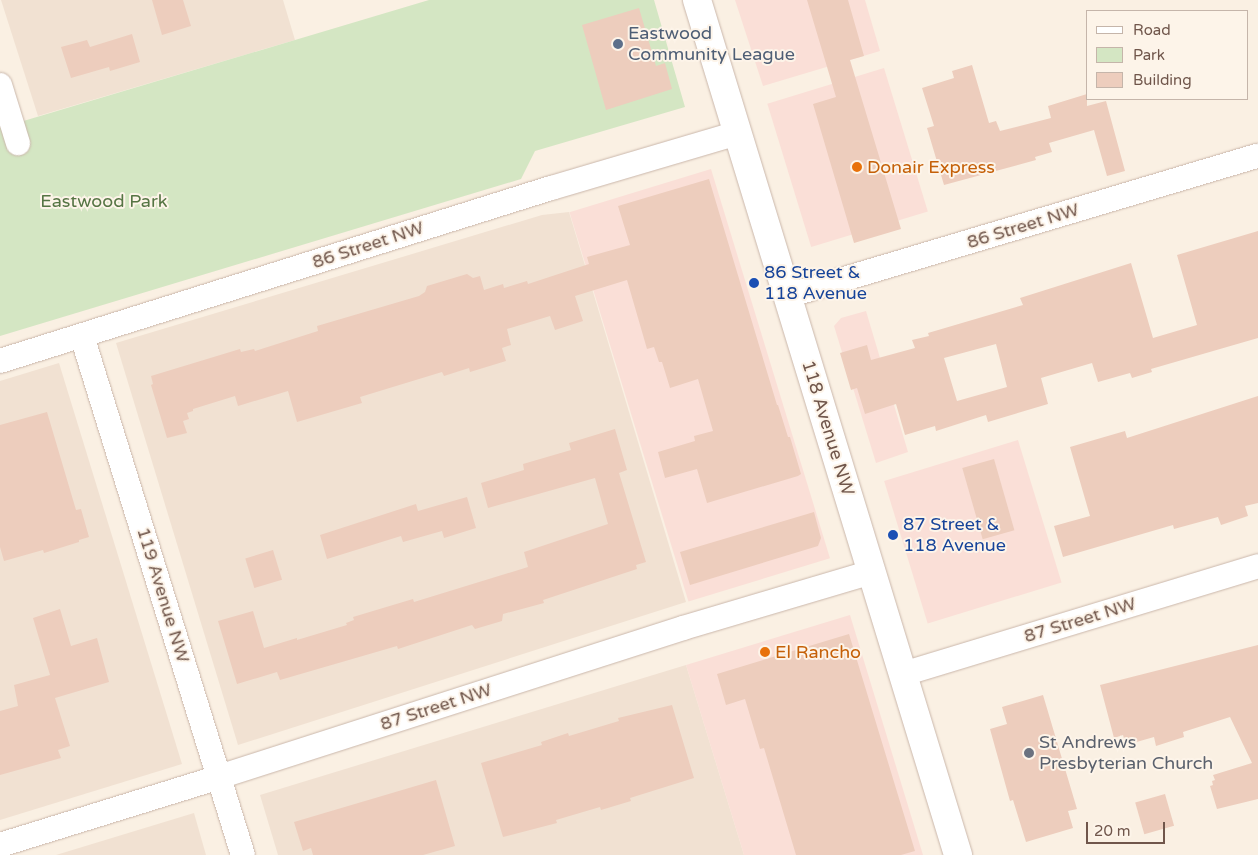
<!DOCTYPE html>
<html>
<head>
<meta charset="utf-8">
<style>
	body { margin:0 }
	#map { position:relative; width:1258px; height:855px; overflow:hidden; background:#faf0e3; font-family:"Varela Round",sans-serif }
	div>[style] { position:absolute }
	.residential>* { inset:0; background:#f1e1d2 }
	.commercial>* { inset:0; background:#fadfd7; transform-origin:0 0 }
	.green>* { inset:0; background:#d4e6c3 }
	.building>* { inset:0; background:#edcdbd; transform-origin:0 0 }
	.roads { filter:drop-shadow(0 0 1px #cab7ab) drop-shadow(0 0 1px #cab7ab) }
	.street>* { height:24px; margin:-12px; padding:0 12px; transform-origin:12px; border-radius:12px; background:#fff }
	.secondary>* { height:28px; margin:-14px; padding:0 14px; transform-origin:14px; border-radius:14px; background:#fff }
	.dots>* { width:14px; height:14px; translate:-50% -50%; box-sizing:border-box; border:2px solid #fdf4e9; border-radius:50% }
	span { translate:-50% -50%; white-space:nowrap; text-align:center; line-height:1.15; -webkit-text-stroke:4px #fdf4e9; paint-order:stroke }
	.service-label { font-size:18px; color:#4e5e75 }
	.left { translate:0 -50%; text-align:left }
	.food-label { font-size:18px; color:#c56008 }
	.park-label { font-size:18px; color:#567544 }
	.street-label { font-size:18px; color:#70564b }
	.transit-label { font-size:18px; color:#164399 }
	.worship-label { font-size:18px; color:#5b616d }
	.legend { position:absolute; left:1086px; top:10px; width:162px; height:90px; box-sizing:border-box; background:#fdf4e9; border:1px solid #c5b5aa; margin:0; padding:6px 9px; list-style:none; font-size:15px; color:#70564b }
	.legend li { display:flex; align-items:center; gap:10px; height:25px }
	.legend b { width:25px; border:1px solid #c5b5aa }
	.scale { position:absolute; left:1086px; top:822px; width:79px; height:22px; box-sizing:border-box; border:2px solid #70564b; border-top:0; padding-left:6px; font-size:15px; line-height:18px; white-space:nowrap; color:#70564b; -webkit-text-stroke:4px #fdf4e9; paint-order:stroke }
</style>
</head>
<body>
<div id="map">
	<div class="residential">
		<i style="clip-path:polygon(1px 0,283px 0,295px 40px,38px 116px)"></i>
		<i style="clip-path:polygon(569px 212px,686px 602px,238px 745px,116px 343px,542px 215px)"></i>
		<i style="clip-path:polygon(59px 363px,182px 764px,0 820px,0 381px)"></i>
		<i style="clip-path:polygon(686px 665px,744px 855px,278px 855px,260px 795px)"></i>
		<i style="clip-path:polygon(194px 813px,206px 855px,56px 855px)"></i>
	</div>
	<div class="commercial">
		<i style="clip-path:polygon(735px 0,865px 0,880px 51px,763px 86px)"></i>
		<i style="left:884px;top:68px;width:150px;height:122px;rotate:73deg"></i>
		<i style="left:711px;top:169px;width:407px;height:148px;rotate:73deg"></i>
		<i style="clip-path:polygon(866px 311px,908px 452px,876px 463px,834px 326px,841px 318px)"></i>
		<i style="left:1018px;top:440px;width:149px;height:140px;rotate:73deg"></i>
		<i style="clip-path:polygon(850px 615px,923px 855px,744px 855px,686px 665px)"></i>
	</div>
	<div class="green">
		<i style="clip-path:polygon(429px 0,654px 0,685px 107px,535px 151px,521px 179px,0 336px,0 128px)"></i>
	</div>
	<div class="building">
		<i style="clip-path:polygon(152px 0,183px 0,191px 26px,162px 35px)"></i>
		<i style="clip-path:polygon(807px 0,848px 0,864px 56px,850px 60px,901px 229px,854px 243px,813px 104px,836px 97px)"></i>
		<i style="clip-path:polygon(639px 8px,656px 66px,665px 63px,672px 89px,606px 110px,582px 25px)"></i>
		<i style="clip-path:polygon(132px 34px,140px 62px,110px 71px,109px 67px,71px 78px,61px 47px,87px 40px,90px 47px)"></i>
		<i style="clip-path:polygon(972px 65px,989px 123px,996px 121px,1000px 131px,1051px 118px,1048px 106px,1087px 94px,1087px 106px,1106px 101px,1125px 171px,1107px 176px,1094px 130px,1049px 143px,1052px 152px,1035px 157px,1036px 160px,944px 185px,927px 128px,934px 126px,922px 88px,954px 78px,952px 71px)"></i>
		<i style="clip-path:polygon(709px 179px,777px 405px,778px 405px,788px 437px,790px 437px,801px 474px,798px 476px,707px 503px,697px 469px,665px 478px,658px 452px,695px 441px,694px 436px,713px 431px,698px 379px,670px 388px,662px 362px,659px 362px,654px 347px,647px 349px,627px 280px,575px 296px,583px 321px,555px 330px,550px 316px,507px 329px,511px 345px,502px 348px,506px 361px,470px 372px,469px 368px,444px 376px,442px 372px,360px 397px,362px 403px,297px 422px,288px 391px,238px 406px,235px 396px,193px 409px,193px 411px,187px 413px,189px 419px,183px 421px,187px 433px,167px 438px,151px 385px,153px 384px,151px 376px,240px 349px,241px 352px,254px 349px,255px 351px,318px 331px,317px 326px,419px 296px,425px 292px,427px 286px,467px 274px,473px 278px,480px 276px,484px 290px,503px 284px,504px 288px,527px 281px,528px 284px,589px 264px,587px 257px,630px 245px,618px 206px)"></i>
		<i style="clip-path:polygon(evenodd,1258px 231px,1258px 338px,1151px 369px,1152px 372px,1132px 378px,1130px 373px,1098px 382px,1092px 363px,1041px 378px,1048px 404px,988px 422px,986px 415px,936px 431px,935px 426px,905px 435px,896px 404px,865px 414px,857px 388px,851px 390px,840px 353px,867px 345px,871px 360px,915px 348px,912px 340px,929px 336px,928px 333px,1023px 305px,1020px 298px,1131px 263px,1153px 338px,1197px 325px,1177px 255px,1258px 231px,996px 344px,1007px 387px,957px 401px,944px 358px,996px 344px)"></i>
		<i style="clip-path:polygon(1258px 396px,1258px 503px,1245px 506px,1248px 516px,1221px 525px,1218px 517px,1174px 529px,1173px 525px,1063px 557px,1054px 526px,1090px 516px,1070px 447px,1125px 431px,1127px 438px)"></i>
		<i style="clip-path:polygon(47px 412px,76px 510px,81px 509px,89px 537px,79px 540px,79px 542px,44px 553px,43px 550px,4px 561px,0 547px,0 425px)"></i>
		<i style="clip-path:polygon(615px 429px,627px 470px,619px 473px,646px 562px,636px 565px,637px 569px,543px 600px,544px 603px,503px 614px,502px 621px,475px 629px,472px 625px,398px 649px,397px 646px,280px 680px,277px 672px,237px 684px,218px 621px,253px 611px,264px 648px,297px 638px,297px 640px,347px 625px,346px 623px,354px 620px,353px 617px,413px 599px,414px 602px,528px 567px,524px 552px,608px 524px,595px 478px,488px 508px,481px 483px,524px 470px,523px 464px,571px 450px,569px 443px)"></i>
		<i style="left:994px;top:459px;width:74px;height:33px;rotate:74deg"></i>
		<i style="clip-path:polygon(467px 497px,476px 528px,444px 538px,442px 531px,403px 542px,401px 536px,327px 559px,320px 535px,416px 504px,418px 511px)"></i>
		<i style="clip-path:polygon(814px 512px,821px 538px,818px 546px,690px 585px,680px 552px)"></i>
		<i style="left:273px;top:550px;width:31px;height:29px;rotate:73deg"></i>
		<i style="clip-path:polygon(60px 609px,71px 646px,97px 638px,109px 682px,55px 698px,70px 746px,58px 750px,61px 758px,0 775px,0 711px,18px 706px,14px 685px,50px 675px,33px 618px)"></i>
		<i style="clip-path:polygon(849px 634px,915px 851px,901px 855px,796px 855px,764px 748px,760px 749px,745px 699px,726px 705px,717px 674px)"></i>
		<i style="clip-path:polygon(1258px 645px,1258px 799px,1217px 809px,1210px 786px,1213px 785px,1212px 781px,1215px 780px,1213px 775px,1252px 763px,1230px 717px,1183px 732px,1184px 737px,1156px 746px,1154px 737px,1126px 745px,1123px 735px,1114px 738px,1100px 685px)"></i>
		<i style="clip-path:polygon(1043px 695px,1077px 809px,1068px 811px,1073px 828px,1026px 842px,1013px 800px,1010px 801px,990px 729px,1007px 724px,1002px 707px)"></i>
		<i style="clip-path:polygon(672px 705px,694px 778px,630px 798px,631px 801px,601px 810px,600px 807px,556px 820px,557px 823px,503px 837px,481px 763px,542px 745px,541px 742px,568px 733px,569px 736px,619px 721px,618px 718px)"></i>
		<i style="clip-path:polygon(436px 780px,455px 846px,423px 855px,313px 855px,311px 848px,303px 851px,294px 822px)"></i>
		<i style="left:1165px;top:794px;width:33px;height:31px;rotate:74deg"></i>
	</div>
	<div class="roads">
		<div class="street">
			<i style="left:0;top:85px;width:61px;rotate:72.8deg"></i>
			<i style="left:787px;top:296px;width:491px;rotate:-16.6deg"></i>
			<i style="left:82px;top:336px;width:543px;rotate:72.77deg"></i>
			<i style="left:0;top:361px;width:578px;rotate:-17.43deg"></i>
			<i style="left:551px;top:188px;width:195px;rotate:-16.4deg"></i>
			<i style="left:903px;top:674px;width:371px;rotate:-16.9deg"></i>
			<i style="left:0;top:845px;width:229px;rotate:-17.2deg"></i>
			<i style="left:219px;top:777px;width:487px;rotate:-17.8deg"></i>
			<i style="left:683px;top:628px;width:197px;rotate:-16.5deg"></i>
		</div>
		<div class="secondary">
			<i style="left:697px;top:0;width:894px;rotate:73.02deg"></i>
		</div>
	</div>
	<div class="dots">
		<i style="left:618px;top:44px;background:#5c6f8a"></i>
		<i style="left:857px;top:167px;background:#e8710a"></i>
		<i style="left:754px;top:283px;background:#1a4fb4"></i>
		<i style="left:893px;top:535px;background:#1a4fb4"></i>
		<i style="left:765px;top:652px;background:#e8710a"></i>
		<i style="left:1029px;top:753px;background:#6b7280"></i>
	</div>
	<div class="service-label">
		<span class="left" style="left:628px;top:44px">Eastwood<br>Community League</span>
	</div>
	<div class="food-label">
		<span class="left" style="left:867px;top:167px">Donair Express</span>
		<span class="left" style="left:775px;top:652px">El Rancho</span>
	</div>
	<div class="park-label">
		<span style="left:104px;top:201px">Eastwood Park</span>
	</div>
	<div class="street-label">
		<span style="left:1023px;top:226px;rotate:-17deg">86 Street NW</span>
		<span style="left:368px;top:245px;rotate:-18deg">86 Street NW</span>
		<span style="left:828px;top:428px;rotate:73deg">118 Avenue NW</span>
		<span style="left:163px;top:595px;rotate:73deg">119 Avenue NW</span>
		<span style="left:1080px;top:620px;rotate:-17deg">87 Street NW</span>
		<span style="left:436px;top:707px;rotate:-18deg">87 Street NW</span>
	</div>
	<div class="transit-label">
		<span class="left" style="left:764px;top:283px">86 Street &amp;<br>118 Avenue</span>
		<span class="left" style="left:903px;top:535px">87 Street &amp;<br>118 Avenue</span>
	</div>
	<div class="worship-label">
		<span class="left" style="left:1039px;top:753px">St Andrews<br>Presbyterian Church</span>
	</div>
	<ul class="legend">
	<li><b style="height:6px;background:#fff"></b>Road</li>
	<li><b style="height:14px;background:#d4e6c3"></b>Park</li>
	<li><b style="height:14px;background:#edcdbd"></b>Building</li>
	</ul>
	<div class="scale">20 m</div>
</div>
</body>
</html>
